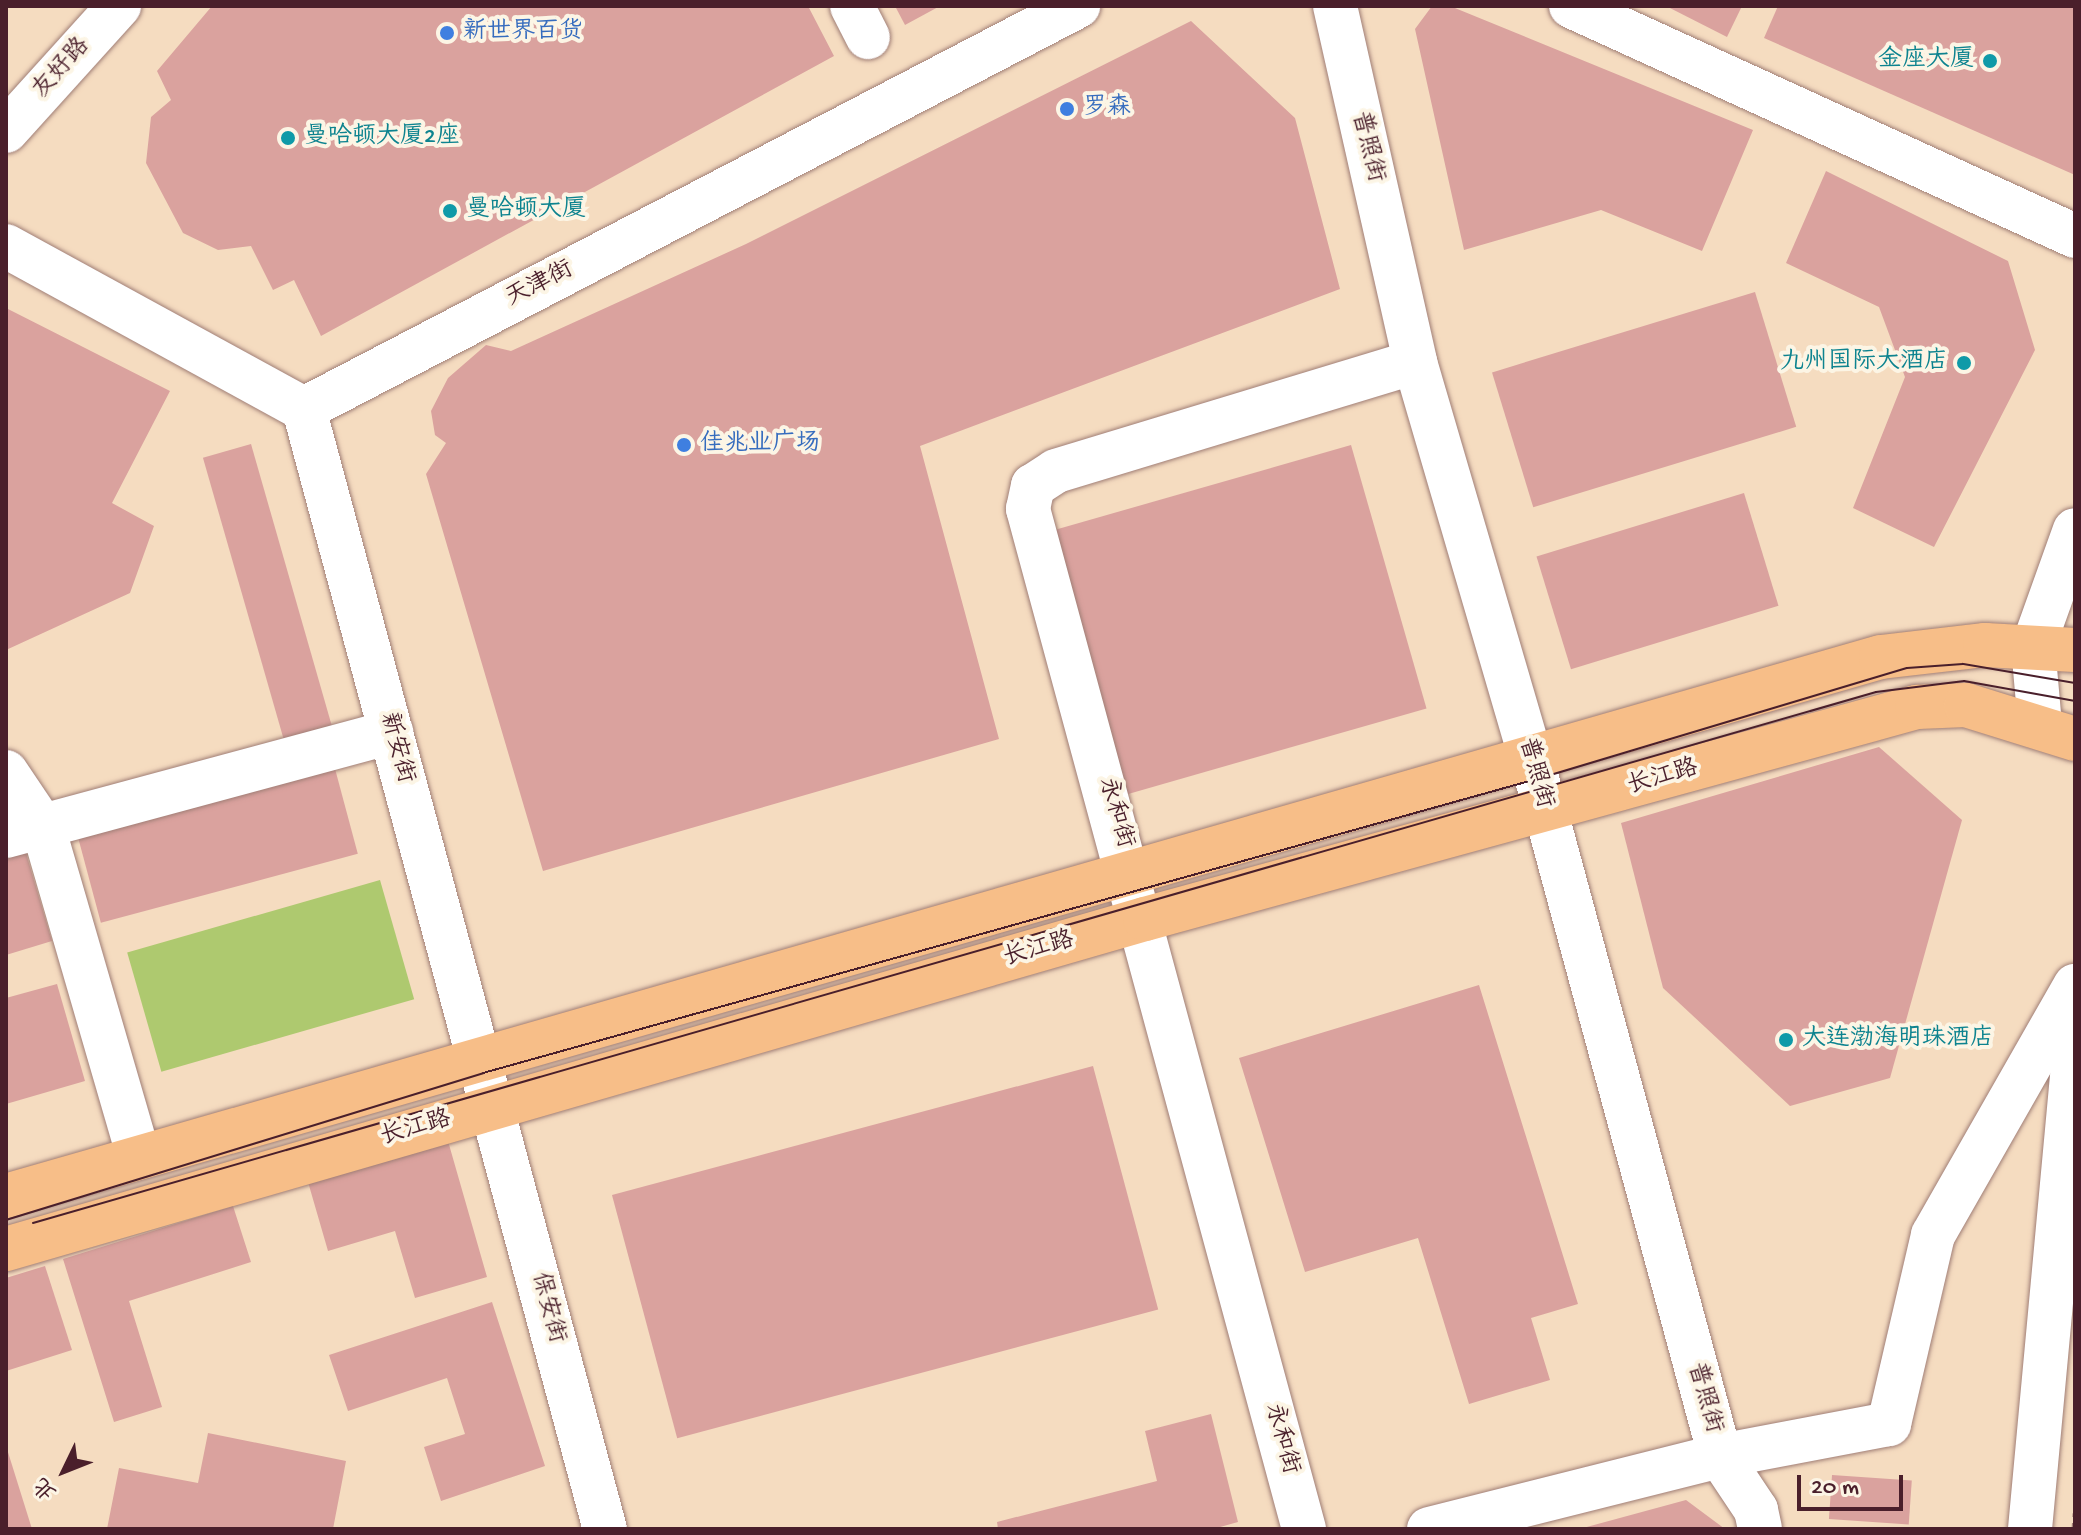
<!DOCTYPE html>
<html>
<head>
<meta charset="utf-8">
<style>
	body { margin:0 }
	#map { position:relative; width:2081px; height:1535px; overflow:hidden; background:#f5dcc0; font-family:"Gochi Hand","LXGW WenKai TC",sans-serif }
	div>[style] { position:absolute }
	.green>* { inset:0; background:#aec96f; transform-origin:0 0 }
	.building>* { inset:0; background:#daa29e; transform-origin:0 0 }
	.path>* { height:5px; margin-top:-2.5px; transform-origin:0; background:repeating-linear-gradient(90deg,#a07e76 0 6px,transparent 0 12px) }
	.roads { filter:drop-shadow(0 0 2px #a07e76) drop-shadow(0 0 2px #a07e76) }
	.minor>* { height:44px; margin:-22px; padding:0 22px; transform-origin:22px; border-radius:22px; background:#fff }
	.major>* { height:44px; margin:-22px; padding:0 22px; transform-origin:22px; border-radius:22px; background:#f7be88 }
	.tram>* { height:2px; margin:-1px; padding:0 1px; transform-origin:1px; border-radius:1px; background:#4a1f2b }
	.dots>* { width:22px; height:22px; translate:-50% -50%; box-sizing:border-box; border:4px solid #fcf5e5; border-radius:50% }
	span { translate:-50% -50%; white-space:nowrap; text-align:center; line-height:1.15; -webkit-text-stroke:8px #fcf5e5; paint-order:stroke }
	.shop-label { font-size:24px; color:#366cbe }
	.left { translate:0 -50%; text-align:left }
	.culture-label { font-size:24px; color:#0d838f }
	.right { translate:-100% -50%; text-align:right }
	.street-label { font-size:24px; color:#4a1f2b }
	.frame { position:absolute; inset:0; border:8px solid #4a1f2b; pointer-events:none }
	.north { position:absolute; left:24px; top:1431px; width:80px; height:80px; -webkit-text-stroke:6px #fcf5e5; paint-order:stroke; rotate:227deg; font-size:22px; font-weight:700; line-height:32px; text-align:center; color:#4a1f2b }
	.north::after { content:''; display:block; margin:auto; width:28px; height:36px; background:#4a1f2b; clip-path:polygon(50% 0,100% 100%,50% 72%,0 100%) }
	.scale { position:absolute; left:1797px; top:1475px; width:106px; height:36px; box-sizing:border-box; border:4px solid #4a1f2b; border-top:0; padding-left:10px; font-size:24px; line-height:28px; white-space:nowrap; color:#4a1f2b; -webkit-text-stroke:6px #fcf5e5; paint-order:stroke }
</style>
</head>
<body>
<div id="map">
	<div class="green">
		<i style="left:380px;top:880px;width:124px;height:263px;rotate:74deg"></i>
	</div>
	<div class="building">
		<i style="clip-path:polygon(212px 6px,808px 6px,834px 56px,321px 336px,294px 280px,273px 290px,251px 246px,218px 250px,183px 233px,146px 163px,151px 117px,171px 100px,157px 71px)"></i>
		<i style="clip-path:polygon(895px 6px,940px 6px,905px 25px)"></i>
		<i style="clip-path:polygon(1432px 6px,1450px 6px,1753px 130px,1702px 251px,1601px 210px,1464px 250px,1415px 29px)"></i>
		<i style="clip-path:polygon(1666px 6px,1742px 6px,1727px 37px)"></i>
		<i style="clip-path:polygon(1778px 6px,2075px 6px,2075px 175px,1764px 38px)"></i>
		<i style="clip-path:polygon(1191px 21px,1295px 118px,1340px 289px,920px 446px,999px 739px,543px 871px,426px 474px,446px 443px,435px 435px,431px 411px,448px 378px,486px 345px,511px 351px,746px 244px)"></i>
		<i style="clip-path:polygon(1826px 171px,2008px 261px,2035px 350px,1934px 547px,1853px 508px,1905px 377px,1879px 307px,1786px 263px)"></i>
		<i style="left:1755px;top:292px;width:141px;height:275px;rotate:73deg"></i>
		<i style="clip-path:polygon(6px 308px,170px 391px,112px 503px,154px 526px,130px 593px,6px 650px)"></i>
		<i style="left:251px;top:444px;width:296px;height:50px;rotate:74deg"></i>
		<i style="left:1351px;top:445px;width:274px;height:313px;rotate:74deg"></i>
		<i style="left:1744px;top:493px;width:118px;height:217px;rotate:73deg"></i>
		<i style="clip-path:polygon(1879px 747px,1962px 820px,1890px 1078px,1790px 1106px,1663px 988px,1621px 823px)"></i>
		<i style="left:334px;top:765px;width:92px;height:266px;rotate:75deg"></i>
		<i style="clip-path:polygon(23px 843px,52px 941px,6px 955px,6px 848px)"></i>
		<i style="clip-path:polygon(57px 984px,85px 1081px,6px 1104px,6px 998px)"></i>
		<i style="clip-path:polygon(1479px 985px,1578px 1304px,1531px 1318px,1550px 1380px,1469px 1404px,1418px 1238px,1305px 1272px,1239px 1058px)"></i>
		<i style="left:1093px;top:1066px;width:252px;height:498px;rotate:75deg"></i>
		<i style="clip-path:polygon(448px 1141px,487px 1277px,415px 1298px,395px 1231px,328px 1251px,308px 1182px)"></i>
		<i style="clip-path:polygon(233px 1206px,251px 1262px,129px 1301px,162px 1407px,114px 1422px,63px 1259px)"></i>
		<i style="clip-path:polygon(45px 1266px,72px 1350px,6px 1371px,6px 1278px)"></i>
		<i style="clip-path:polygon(492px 1302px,545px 1466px,441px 1501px,424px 1447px,465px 1434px,447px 1378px,348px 1411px,329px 1355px)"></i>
		<i style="clip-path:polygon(1211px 1414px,1238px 1522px,1213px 1529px,998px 1529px,997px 1522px,1157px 1481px,1145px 1431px)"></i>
		<i style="clip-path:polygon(208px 1433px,346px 1461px,333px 1529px,107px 1529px,119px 1468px,198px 1483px)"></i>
		<i style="clip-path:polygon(6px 1449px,7px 1449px,32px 1529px,6px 1529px)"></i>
		<i style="left:1832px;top:1475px;width:80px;height:44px;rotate:4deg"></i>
		<i style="clip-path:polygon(1686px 1500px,1725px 1529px,1583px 1529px,1583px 1528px)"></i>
	</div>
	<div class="path">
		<i style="left:2074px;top:1529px;width:16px;rotate:-86deg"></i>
	</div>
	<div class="roads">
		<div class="minor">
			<i style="left:852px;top:6px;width:35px;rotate:63deg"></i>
			<i style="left:1335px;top:6px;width:365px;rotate:77.3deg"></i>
			<i style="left:1415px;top:362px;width:434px;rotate:73.7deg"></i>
			<i style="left:1537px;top:779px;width:701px;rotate:74.87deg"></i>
			<i style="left:1720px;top:1456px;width:65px;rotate:56.3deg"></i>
			<i style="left:1756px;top:1510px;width:19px;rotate:78deg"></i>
			<i style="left:1571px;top:6px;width:554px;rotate:24.53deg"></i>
			<i style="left:6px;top:131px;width:169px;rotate:-47.9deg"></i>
			<i style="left:6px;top:246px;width:340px;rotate:28.7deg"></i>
			<i style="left:304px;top:409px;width:1160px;rotate:74.96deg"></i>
			<i style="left:304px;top:409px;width:873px;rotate:-27.5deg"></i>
			<i style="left:2040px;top:725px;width:78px;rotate:-95.1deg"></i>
			<i style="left:2033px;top:647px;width:124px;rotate:-70.3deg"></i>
			<i style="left:6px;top:772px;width:66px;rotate:56.1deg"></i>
			<i style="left:43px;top:827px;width:344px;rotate:73.8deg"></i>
			<i style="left:6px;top:836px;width:399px;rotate:-15.1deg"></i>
			<i style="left:1304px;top:1529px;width:1057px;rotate:-105.14deg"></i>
			<i style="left:1028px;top:509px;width:24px;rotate:-78deg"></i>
			<i style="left:1033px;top:486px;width:27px;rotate:-33deg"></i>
			<i style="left:1056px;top:471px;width:375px;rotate:-16.9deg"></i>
			<i style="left:1429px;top:1529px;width:300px;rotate:-14.1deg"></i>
			<i style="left:1720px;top:1456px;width:172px;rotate:-10.7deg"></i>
			<i style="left:1889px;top:1424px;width:194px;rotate:-76.9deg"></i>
			<i style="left:1933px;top:1235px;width:287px;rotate:-60.3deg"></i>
			<i style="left:2030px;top:1529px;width:483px;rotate:-84.7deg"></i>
		</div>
		<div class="major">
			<i style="left:6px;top:1196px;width:1951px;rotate:-16.04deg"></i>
			<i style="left:1881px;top:657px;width:105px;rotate:-6.6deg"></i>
			<i style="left:1985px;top:645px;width:90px;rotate:3.2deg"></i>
			<i style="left:6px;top:1249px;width:1186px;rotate:-16.16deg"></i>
			<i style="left:1145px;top:919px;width:801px;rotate:-15.36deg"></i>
			<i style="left:1917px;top:707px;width:49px;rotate:-2.3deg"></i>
			<i style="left:1966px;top:705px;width:114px;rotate:17.3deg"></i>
		</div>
	</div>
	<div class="tram">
		<i style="left:6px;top:1220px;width:499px;rotate:-17.1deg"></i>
		<i style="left:483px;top:1073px;width:1094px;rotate:-15.59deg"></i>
		<i style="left:1537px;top:779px;width:386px;rotate:-16.7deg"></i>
		<i style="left:1907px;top:668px;width:56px;rotate:-4.1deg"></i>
		<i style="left:1963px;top:664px;width:114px;rotate:9.6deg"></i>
		<i style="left:33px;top:1223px;width:1918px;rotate:-16.07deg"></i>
		<i style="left:1876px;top:692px;width:89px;rotate:-7.1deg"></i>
		<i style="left:1964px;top:681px;width:113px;rotate:10.2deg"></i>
	</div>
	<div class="dots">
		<i style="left:447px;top:33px;background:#3f7fe0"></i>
		<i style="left:1990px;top:61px;background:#0f9aa8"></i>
		<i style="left:1067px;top:109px;background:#3f7fe0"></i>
		<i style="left:288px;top:138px;background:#0f9aa8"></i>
		<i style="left:450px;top:211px;background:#0f9aa8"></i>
		<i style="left:1964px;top:363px;background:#0f9aa8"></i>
		<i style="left:684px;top:445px;background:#3f7fe0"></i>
		<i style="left:1786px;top:1040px;background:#0f9aa8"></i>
	</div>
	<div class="shop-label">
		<span class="left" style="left:463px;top:33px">新世界百货</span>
		<span class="left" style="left:1083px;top:109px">罗森</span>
		<span class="left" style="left:700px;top:445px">佳兆业广场</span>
	</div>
	<div class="culture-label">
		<span class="right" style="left:1974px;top:61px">金座大厦</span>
		<span class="left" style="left:304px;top:138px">曼哈顿大厦2座</span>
		<span class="left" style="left:466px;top:211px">曼哈顿大厦</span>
		<span class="right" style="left:1948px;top:363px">九州国际大酒店</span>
		<span class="left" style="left:1802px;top:1040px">大连渤海明珠酒店</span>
	</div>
	<div class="street-label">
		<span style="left:62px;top:69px;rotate:-48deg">友好路</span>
		<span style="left:1367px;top:147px;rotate:77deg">普照街</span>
		<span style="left:540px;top:285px;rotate:-27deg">天津街</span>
		<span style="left:396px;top:748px;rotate:75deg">新安街</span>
		<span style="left:1535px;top:773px;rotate:75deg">普照街</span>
		<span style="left:1663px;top:778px;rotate:-16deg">长江路</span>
		<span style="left:1115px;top:813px;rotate:74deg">永和街</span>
		<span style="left:1039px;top:950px;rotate:-16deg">长江路</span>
		<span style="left:416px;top:1129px;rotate:-16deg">长江路</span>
		<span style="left:547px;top:1308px;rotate:75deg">保安街</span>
		<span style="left:1704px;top:1398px;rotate:75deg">普照街</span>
		<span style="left:1281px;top:1439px;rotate:75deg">永和街</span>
	</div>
	<div class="frame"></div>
	<div class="north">北</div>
	<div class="scale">20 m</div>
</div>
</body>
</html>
